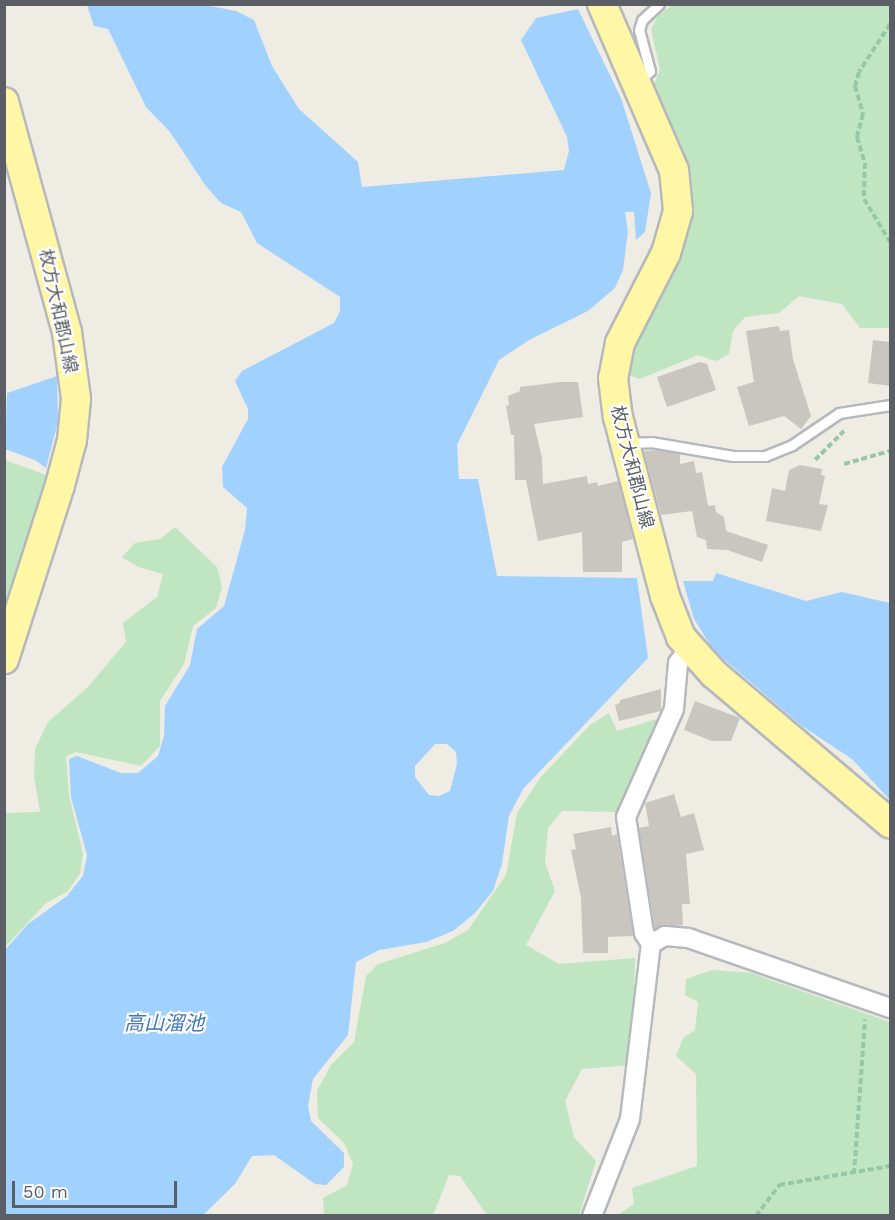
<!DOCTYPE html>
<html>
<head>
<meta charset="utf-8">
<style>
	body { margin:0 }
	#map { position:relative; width:895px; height:1220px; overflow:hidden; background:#eeece3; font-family:"Work Sans","Noto Sans JP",sans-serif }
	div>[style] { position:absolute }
	.green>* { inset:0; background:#bfe6c1 }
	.water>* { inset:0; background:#a1d1ff }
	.building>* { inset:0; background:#c9c6c0 }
	.path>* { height:4px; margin-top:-2px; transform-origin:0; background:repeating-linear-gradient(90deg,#98c7a8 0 6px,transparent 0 9px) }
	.roads { filter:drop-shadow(2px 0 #b5b8bd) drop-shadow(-2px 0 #b5b8bd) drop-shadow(0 2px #b5b8bd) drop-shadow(0 -2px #b5b8bd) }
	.service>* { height:9px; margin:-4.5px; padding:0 4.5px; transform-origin:4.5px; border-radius:4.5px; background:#fff }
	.minor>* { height:18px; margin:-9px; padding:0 9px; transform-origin:9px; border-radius:9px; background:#fff }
	.primary>* { height:28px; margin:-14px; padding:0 14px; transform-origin:14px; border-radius:14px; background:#fff6a6 }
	span { translate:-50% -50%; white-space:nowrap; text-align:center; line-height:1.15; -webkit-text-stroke:4.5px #fff; paint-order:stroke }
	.street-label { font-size:18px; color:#5b5e64 }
	.water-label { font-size:20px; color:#4075bb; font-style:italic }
	.frame { position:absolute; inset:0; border:6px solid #5b5e64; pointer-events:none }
	.scale { position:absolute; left:12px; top:1181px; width:165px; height:27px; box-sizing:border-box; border:3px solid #5b5e64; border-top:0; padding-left:8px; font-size:18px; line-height:21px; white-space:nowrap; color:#5b5e64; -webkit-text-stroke:4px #fff; paint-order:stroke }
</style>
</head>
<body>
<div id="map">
	<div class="green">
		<div style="clip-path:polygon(672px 5px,890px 5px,890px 328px,860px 328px,842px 304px,799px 296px,779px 313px,745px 317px,733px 331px,729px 354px,716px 361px,698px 355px,640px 379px,628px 375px,628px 356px,682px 247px,670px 126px,653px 87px,660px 69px,651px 30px,657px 17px)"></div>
		<div style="clip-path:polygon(5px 460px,46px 475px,5px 610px,4px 460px)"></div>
		<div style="clip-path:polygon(175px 527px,217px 567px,222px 587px,216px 608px,193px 626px,184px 664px,160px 701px,160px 746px,141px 766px,76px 752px,66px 756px,69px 795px,83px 854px,80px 874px,67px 892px,46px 903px,5px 947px,5px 813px,40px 812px,34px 776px,35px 749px,48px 722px,87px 688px,126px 642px,123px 623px,157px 597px,163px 574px,138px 567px,122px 557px,135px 543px,160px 539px)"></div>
		<div style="clip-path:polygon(609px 713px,617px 731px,664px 717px,619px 812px,562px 811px,548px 828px,545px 862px,555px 891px,526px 945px,559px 964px,635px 958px,632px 1065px,582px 1069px,565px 1101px,574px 1137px,596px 1161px,579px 1215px,487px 1215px,460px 1176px,449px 1175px,433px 1215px,324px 1215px,323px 1198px,347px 1185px,353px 1164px,344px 1143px,318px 1118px,317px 1091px,331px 1065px,354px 1042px,366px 976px,378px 964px,445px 943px,468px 930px,506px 875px,517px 813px,540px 778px,590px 725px)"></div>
		<div style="clip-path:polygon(712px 970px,751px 973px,890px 1022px,890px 1215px,618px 1215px,634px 1204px,632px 1188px,697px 1166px,696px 1074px,676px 1056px,683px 1038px,695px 1030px,698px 1002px,685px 995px,686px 979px)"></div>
	</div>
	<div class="water">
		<div style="clip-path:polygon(evenodd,87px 5px,205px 5px,236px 11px,254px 20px,272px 66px,299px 109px,358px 162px,362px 187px,564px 170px,569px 151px,567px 137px,521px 40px,536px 18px,578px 9px,621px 98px,651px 193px,645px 232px,636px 240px,634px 212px,625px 212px,628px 231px,623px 270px,615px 288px,588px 311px,529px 340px,499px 360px,457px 445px,459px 479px,478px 479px,497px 576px,637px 578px,648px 658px,523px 789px,509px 816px,502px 864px,493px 891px,475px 913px,453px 931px,426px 942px,379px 950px,356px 962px,348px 1035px,313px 1079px,308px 1106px,311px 1121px,344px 1153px,344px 1167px,326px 1185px,315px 1184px,274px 1155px,252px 1156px,235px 1184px,203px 1215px,5px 1215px,5px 950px,28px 924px,67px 896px,83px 876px,87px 855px,71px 797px,69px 759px,77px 756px,121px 773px,138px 773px,158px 756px,164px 736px,165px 706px,190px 665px,197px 629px,224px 606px,245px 530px,247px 508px,223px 487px,222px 467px,248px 419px,248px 409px,235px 381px,242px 371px,334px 323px,340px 311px,340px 297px,257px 243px,241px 212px,221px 203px,205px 185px,170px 132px,146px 107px,108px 29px,94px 26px,87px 5px,435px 744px,447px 744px,456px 752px,457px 764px,450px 791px,439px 796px,429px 795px,415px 777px,415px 766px,435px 744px)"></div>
		<div style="clip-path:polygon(57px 376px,58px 422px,46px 468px,35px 460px,5px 449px,7px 393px)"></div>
		<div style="clip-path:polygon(716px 573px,806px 601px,842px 592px,890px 603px,890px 800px,852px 759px,802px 726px,714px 651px,694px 619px,683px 581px,713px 581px)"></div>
	</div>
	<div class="building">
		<div style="clip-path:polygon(779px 326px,780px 331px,789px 330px,793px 359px,811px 416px,801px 429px,784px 416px,749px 426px,737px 387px,754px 382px,746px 331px)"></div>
		<div style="clip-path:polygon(873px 340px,891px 342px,891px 386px,868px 383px)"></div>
		<div style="clip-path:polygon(700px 362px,707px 364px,716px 390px,667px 407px,657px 377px)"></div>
		<div style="clip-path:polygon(560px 382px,578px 382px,583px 417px,534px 424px,542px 458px,543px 484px,587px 476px,588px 484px,597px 482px,598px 486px,618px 481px,633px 539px,622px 542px,622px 572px,583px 572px,582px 532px,538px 541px,526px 480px,515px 480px,514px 435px,511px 435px,506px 406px,509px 405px,508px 396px,520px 391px,520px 387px)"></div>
		<div style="clip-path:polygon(658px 450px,680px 454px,680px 464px,694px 461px,696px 473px,702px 472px,708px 506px,715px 505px,716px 512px,724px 517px,726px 531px,768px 545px,762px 562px,727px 550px,707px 549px,706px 540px,697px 537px,692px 511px,661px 515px,644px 451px)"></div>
		<div style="clip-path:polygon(800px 465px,822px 469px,821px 475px,825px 476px,819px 504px,828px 505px,821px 531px,766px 521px,772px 488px,785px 491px,789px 470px)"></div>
		<div style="clip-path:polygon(661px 689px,661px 711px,619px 721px,615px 705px,620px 703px,620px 700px)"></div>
		<div style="clip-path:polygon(695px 701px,740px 718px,731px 741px,712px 741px,684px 730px)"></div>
		<div style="clip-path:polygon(674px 794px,681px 817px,694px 813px,704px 850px,686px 854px,690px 904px,682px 904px,683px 925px,655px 929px,639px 828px,649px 826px,645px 803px)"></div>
		<div style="clip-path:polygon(611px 827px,612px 836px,617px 834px,633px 936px,608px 937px,608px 953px,583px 953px,581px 898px,571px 850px,576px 849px,573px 834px)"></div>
	</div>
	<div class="path">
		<div style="left:890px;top:24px;width:57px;rotate:122.9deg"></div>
		<div style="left:859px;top:72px;width:15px;rotate:106deg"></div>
		<div style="left:855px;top:86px;width:29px;rotate:74deg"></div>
		<div style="left:863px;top:114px;width:24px;rotate:105deg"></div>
		<div style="left:857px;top:137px;width:27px;rotate:73deg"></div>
		<div style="left:865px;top:163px;width:36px;rotate:92deg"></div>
		<div style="left:864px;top:199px;width:50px;rotate:58.8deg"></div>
		<div style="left:815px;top:460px;width:41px;rotate:-45deg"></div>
		<div style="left:844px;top:464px;width:48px;rotate:-15.8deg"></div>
		<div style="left:854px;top:1174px;width:155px;rotate:-85.9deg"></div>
		<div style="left:756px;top:1216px;width:39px;rotate:-53deg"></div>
		<div style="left:779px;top:1185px;width:113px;rotate:-9.7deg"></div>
	</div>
	<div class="roads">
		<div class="service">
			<div style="left:638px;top:82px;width:16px;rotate:-43deg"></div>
			<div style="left:650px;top:71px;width:42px;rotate:-105deg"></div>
			<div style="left:639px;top:30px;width:10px;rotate:-73deg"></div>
			<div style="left:642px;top:20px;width:23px;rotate:-43deg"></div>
			<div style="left:627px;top:443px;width:24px;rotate:-2deg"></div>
			<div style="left:651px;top:442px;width:83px;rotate:9.7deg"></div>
			<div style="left:733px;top:456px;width:32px"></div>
			<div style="left:765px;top:456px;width:29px;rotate:-22deg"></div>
			<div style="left:792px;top:445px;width:57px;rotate:-34.2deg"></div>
			<div style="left:839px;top:413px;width:52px;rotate:-8.9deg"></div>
		</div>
		<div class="minor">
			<div style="left:651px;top:944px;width:13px;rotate:-122deg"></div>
			<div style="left:644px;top:933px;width:117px;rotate:-98.8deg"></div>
			<div style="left:626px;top:817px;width:118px;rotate:-66deg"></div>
			<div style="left:674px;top:709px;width:46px;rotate:-85deg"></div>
			<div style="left:678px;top:663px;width:20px;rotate:-53deg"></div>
			<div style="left:592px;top:1216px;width:104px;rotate:-68.6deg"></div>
			<div style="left:630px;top:1119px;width:176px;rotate:-83.2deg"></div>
			<div style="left:651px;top:944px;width:16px;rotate:-30deg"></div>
			<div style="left:665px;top:936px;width:23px;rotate:5deg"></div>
			<div style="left:688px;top:938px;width:214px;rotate:19.1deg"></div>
		</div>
		<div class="primary">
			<div style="left:602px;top:4px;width:181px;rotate:66.6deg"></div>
			<div style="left:674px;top:170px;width:41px;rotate:84.4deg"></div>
			<div style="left:678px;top:211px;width:44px;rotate:105.9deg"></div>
			<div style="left:666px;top:253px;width:101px;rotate:117.1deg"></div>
			<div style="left:620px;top:343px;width:36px;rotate:101deg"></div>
			<div style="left:613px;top:378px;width:39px;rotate:83deg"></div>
			<div style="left:618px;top:417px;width:185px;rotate:75.3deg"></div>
			<div style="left:665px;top:596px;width:44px;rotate:68.7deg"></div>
			<div style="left:681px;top:637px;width:50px;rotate:48.3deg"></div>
			<div style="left:714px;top:674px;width:231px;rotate:40.3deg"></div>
			<div style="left:4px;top:102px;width:238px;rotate:74.7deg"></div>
			<div style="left:67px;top:332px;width:68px;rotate:82.3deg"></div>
			<div style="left:76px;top:399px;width:41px;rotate:95.6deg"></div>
			<div style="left:72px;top:440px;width:47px;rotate:104.9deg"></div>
			<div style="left:60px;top:485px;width:183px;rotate:107.8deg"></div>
		</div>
	</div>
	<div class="street-label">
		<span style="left:58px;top:311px;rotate:78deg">枚方大和郡山線</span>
		<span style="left:632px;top:467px;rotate:76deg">枚方大和郡山線</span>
	</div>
	<div class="water-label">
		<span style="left:164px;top:1023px">高山溜池</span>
	</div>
	<div class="frame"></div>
	<div class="scale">50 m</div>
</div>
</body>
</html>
